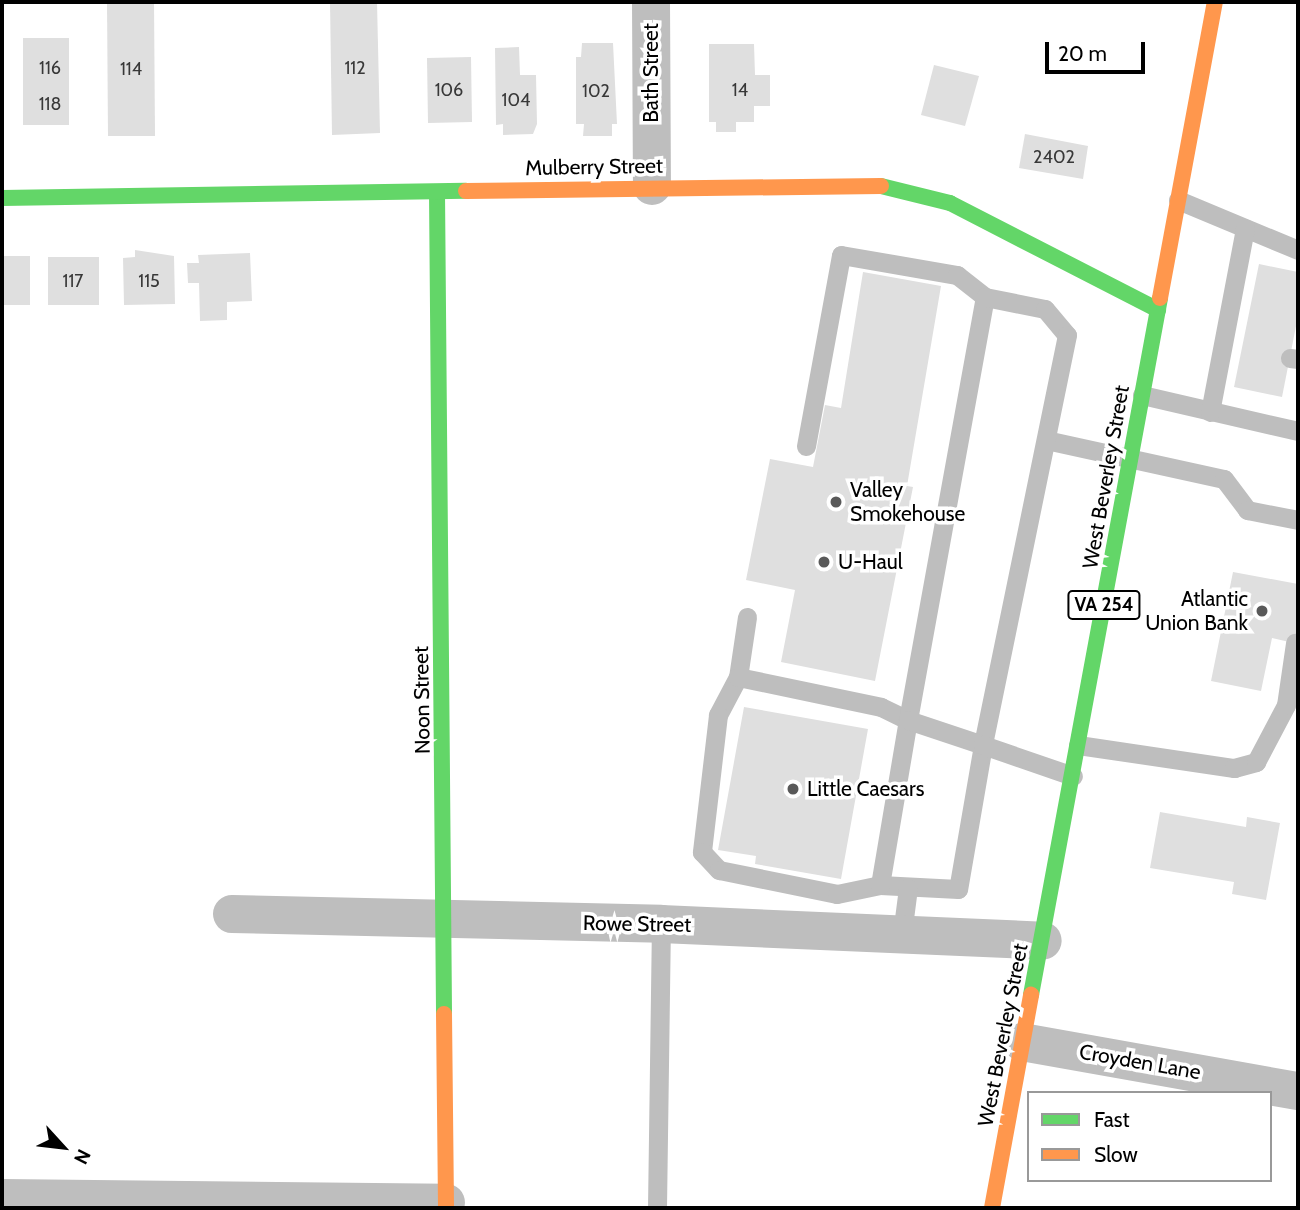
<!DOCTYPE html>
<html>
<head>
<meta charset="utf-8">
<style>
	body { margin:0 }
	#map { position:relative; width:1300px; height:1210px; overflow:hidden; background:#fff; font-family:Cabin,sans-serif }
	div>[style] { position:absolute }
	.building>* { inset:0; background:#dfdfdf }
	.lane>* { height:19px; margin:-9.5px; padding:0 9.5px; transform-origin:9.5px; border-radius:9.5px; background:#bebebe }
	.street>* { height:38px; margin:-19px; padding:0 19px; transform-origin:19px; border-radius:19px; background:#bebebe }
	.fast>* { height:16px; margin:-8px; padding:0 8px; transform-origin:8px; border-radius:8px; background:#63d668 }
	.slow>* { height:16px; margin:-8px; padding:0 8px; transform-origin:8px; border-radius:8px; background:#ff974d }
	.dots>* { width:19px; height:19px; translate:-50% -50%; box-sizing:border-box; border:4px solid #fff; border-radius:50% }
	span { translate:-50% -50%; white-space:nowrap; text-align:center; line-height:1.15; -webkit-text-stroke:7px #fff; paint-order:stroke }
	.number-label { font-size:18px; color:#383838 }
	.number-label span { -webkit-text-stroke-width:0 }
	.shield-label span { padding:2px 5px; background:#fff; border:2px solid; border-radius:5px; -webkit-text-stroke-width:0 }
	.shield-label { font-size:19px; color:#000; font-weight:700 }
	.street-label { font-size:21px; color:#000 }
	.poi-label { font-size:21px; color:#000 }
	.left { translate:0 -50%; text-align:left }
	.right { translate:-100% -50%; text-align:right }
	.frame { position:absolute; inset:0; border:4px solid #000; pointer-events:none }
	.legend { position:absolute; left:1027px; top:1091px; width:245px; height:91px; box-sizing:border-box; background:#fff; border:2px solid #999; margin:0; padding:9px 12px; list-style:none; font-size:21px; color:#000 }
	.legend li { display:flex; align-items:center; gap:14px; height:35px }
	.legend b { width:35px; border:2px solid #999 }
	.north { position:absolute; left:28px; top:1112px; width:70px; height:70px; -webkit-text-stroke:5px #fff; paint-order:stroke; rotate:117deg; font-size:19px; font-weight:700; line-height:28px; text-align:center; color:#000 }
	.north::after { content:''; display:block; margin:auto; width:24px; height:32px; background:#000; clip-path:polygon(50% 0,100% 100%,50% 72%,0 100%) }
	.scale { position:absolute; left:1045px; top:42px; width:100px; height:32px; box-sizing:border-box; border:4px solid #000; border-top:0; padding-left:9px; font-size:21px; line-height:24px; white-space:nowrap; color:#000; -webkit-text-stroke:5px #fff; paint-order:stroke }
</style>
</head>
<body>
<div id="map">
	<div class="building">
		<div style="clip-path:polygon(107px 2px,154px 2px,155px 136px,108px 136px)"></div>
		<div style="clip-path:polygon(330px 2px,377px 2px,380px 133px,332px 135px)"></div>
		<div style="clip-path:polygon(23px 38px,69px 38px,69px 125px,23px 125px)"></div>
		<div style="clip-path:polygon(582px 43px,613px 43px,617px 124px,612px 124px,612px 136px,583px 136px,584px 124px,576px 124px,576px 57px,581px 57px)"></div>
		<div style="clip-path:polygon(709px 44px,754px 44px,755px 75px,770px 75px,770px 106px,754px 106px,754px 122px,736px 122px,736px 132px,716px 132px,716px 122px,709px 122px)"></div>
		<div style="clip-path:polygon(519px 47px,520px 75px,536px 75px,537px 124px,533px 134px,503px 135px,503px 124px,496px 125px,495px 48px)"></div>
		<div style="clip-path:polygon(471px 57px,472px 122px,428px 123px,427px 58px)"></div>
		<div style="clip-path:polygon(934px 65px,979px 76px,965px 126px,921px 115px)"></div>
		<div style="clip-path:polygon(1025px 134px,1088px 146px,1083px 179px,1019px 168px)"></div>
		<div style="clip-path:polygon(135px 250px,174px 256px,175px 304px,124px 305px,123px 258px,135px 257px)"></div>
		<div style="clip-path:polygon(250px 253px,252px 301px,227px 302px,227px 320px,200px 321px,199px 283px,188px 283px,187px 263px,199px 263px,198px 255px)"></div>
		<div style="clip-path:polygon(2px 256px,30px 256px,30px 305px,2px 305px)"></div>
		<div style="clip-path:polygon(48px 257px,99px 257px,99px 305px,48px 305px)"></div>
		<div style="clip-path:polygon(1259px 264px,1298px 272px,1298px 316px,1282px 397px,1234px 387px)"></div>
		<div style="clip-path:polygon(863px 272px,941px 286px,907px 486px,913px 487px,875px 681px,781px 662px,795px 590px,746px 580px,770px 459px,813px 467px,825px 405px,841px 408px)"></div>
		<div style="clip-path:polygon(1233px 572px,1298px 584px,1298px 644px,1272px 638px,1261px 691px,1211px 681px)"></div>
		<div style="clip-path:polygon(744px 707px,868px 729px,841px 879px,755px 864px,756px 856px,718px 850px)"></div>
		<div style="clip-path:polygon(1160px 812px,1246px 827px,1247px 817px,1280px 823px,1266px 900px,1232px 894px,1234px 882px,1150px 868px)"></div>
	</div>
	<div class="lane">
		<div style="left:1178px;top:200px;width:130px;rotate:22.6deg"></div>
		<div style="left:1290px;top:358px;width:8px;rotate:7deg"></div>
		<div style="left:1142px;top:395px;width:160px;rotate:13deg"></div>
		<div style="left:1210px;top:412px;width:187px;rotate:-79.2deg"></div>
		<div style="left:1046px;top:440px;width:182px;rotate:12.4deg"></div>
		<div style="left:1224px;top:479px;width:39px;rotate:53deg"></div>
		<div style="left:1247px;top:510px;width:52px;rotate:11.1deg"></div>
		<div style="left:806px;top:446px;width:194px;rotate:-79.6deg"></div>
		<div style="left:841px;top:255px;width:118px;rotate:9.8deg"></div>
		<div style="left:957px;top:275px;width:36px;rotate:38deg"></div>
		<div style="left:747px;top:617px;width:61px;rotate:98.5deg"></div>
		<div style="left:738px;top:677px;width:43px;rotate:117.8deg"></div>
		<div style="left:718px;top:715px;width:138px;rotate:96.7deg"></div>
		<div style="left:702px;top:852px;width:25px;rotate:47deg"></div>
		<div style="left:719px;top:870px;width:120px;rotate:11.5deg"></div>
		<div style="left:837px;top:894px;width:44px;rotate:-11.8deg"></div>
		<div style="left:738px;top:677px;width:146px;rotate:11.8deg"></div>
		<div style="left:881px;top:707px;width:30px;rotate:26deg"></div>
		<div style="left:908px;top:720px;width:430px;rotate:-79.7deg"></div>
		<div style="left:985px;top:297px;width:61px;rotate:11.3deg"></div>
		<div style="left:1045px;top:309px;width:34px;rotate:50deg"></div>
		<div style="left:1067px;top:335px;width:419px;rotate:101.6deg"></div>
		<div style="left:983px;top:745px;width:146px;rotate:99.8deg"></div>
		<div style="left:958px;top:889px;width:78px;rotate:-177.1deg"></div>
		<div style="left:880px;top:885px;width:167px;rotate:-80.4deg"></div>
		<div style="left:908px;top:720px;width:79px;rotate:18.4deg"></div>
		<div style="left:983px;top:745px;width:95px;rotate:19deg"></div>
		<div style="left:1078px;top:745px;width:158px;rotate:8.4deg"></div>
		<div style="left:1234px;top:768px;width:23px;rotate:-15deg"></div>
		<div style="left:1256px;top:762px;width:64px;rotate:-62.2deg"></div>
		<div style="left:1286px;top:705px;width:63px;rotate:-81.7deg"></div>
		<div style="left:902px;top:934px;width:46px;rotate:-82.6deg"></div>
		<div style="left:657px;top:1208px;width:284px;rotate:-89.2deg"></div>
	</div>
	<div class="street">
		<div style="left:651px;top:2px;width:184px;rotate:89.7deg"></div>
		<div style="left:232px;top:914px;width:429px;rotate:1.3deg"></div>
		<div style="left:661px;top:924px;width:382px;rotate:2.5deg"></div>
		<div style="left:1022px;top:1042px;width:280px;rotate:10.1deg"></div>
		<div style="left:2px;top:1198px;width:444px;rotate:0.6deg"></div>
	</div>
	<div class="fast">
		<div style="left:881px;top:186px;width:71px;rotate:13.8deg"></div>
		<div style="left:950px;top:203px;width:234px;rotate:27.2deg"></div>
		<div style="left:437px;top:192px;width:822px;rotate:89.51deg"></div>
		<div style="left:2px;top:198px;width:464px;rotate:-0.9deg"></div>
		<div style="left:1031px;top:995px;width:709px;rotate:-79.51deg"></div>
	</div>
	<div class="slow">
		<div style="left:466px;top:191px;width:415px;rotate:-0.7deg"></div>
		<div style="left:1160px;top:298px;width:301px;rotate:-79.5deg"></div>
		<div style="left:444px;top:1014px;width:194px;rotate:89.4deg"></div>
		<div style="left:992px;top:1208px;width:217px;rotate:-79.6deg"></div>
	</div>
	<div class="dots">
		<div style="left:836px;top:502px;background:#595959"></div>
		<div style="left:824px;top:562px;background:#595959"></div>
		<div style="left:1262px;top:611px;background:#595959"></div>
		<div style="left:793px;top:789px;background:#595959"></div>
	</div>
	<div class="number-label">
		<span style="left:50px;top:68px">116</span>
		<span style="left:355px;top:68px">112</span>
		<span style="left:131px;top:69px">114</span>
		<span style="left:449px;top:90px">106</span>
		<span style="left:740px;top:90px">14</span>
		<span style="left:596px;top:91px">102</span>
		<span style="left:516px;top:100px">104</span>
		<span style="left:50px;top:104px">118</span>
		<span style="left:1054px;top:157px">2402</span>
		<span style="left:73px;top:281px">117</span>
		<span style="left:149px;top:281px">115</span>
	</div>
	<div class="shield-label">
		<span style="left:1104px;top:605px">VA 254</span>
	</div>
	<div class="street-label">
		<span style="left:651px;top:73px;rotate:-90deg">Bath Street</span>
		<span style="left:594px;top:167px;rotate:-1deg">Mulberry Street</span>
		<span style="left:1106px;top:477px;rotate:-80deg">West Beverley Street</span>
		<span style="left:422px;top:700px;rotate:-91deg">Noon Street</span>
		<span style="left:637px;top:924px;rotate:1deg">Rowe Street</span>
		<span style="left:1003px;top:1035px;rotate:-79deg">West Beverley Street</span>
		<span style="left:1140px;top:1062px;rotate:10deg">Croyden Lane</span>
	</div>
	<div class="poi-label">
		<span class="left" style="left:850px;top:502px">Valley<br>Smokehouse</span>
		<span class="left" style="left:838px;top:562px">U-Haul</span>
		<span class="right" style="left:1248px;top:611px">Atlantic<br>Union Bank</span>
		<span class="left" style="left:807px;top:789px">Little Caesars</span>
	</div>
	<div class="frame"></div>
	<ul class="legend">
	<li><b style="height:9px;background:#63d668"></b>Fast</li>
	<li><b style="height:9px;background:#ff974d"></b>Slow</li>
	</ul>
	<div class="north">N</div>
	<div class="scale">20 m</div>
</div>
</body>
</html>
